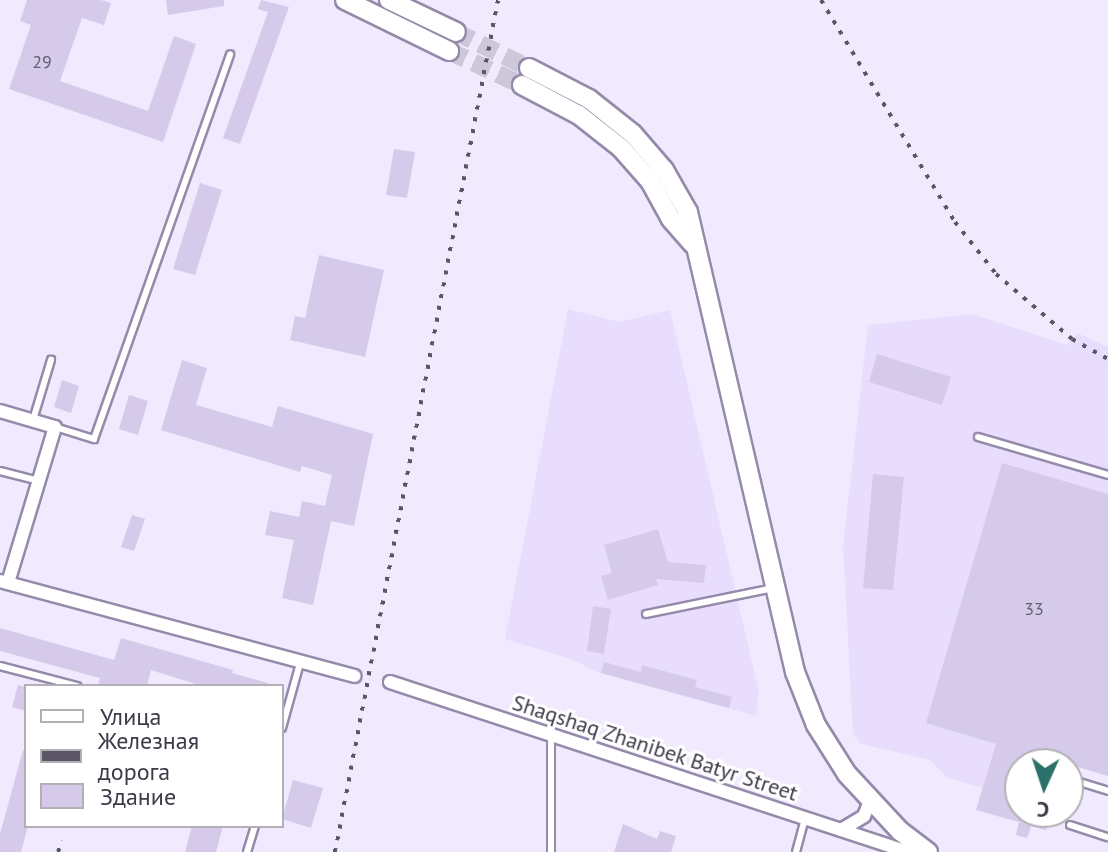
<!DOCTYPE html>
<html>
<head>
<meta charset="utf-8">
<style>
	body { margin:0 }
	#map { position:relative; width:1108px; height:852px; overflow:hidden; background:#f1eafe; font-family:"PT Sans",sans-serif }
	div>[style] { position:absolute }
	.built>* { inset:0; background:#e9ddfe }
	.building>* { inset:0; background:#d5cae9 }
	.secondary-tunnel>* { height:18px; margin-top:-9px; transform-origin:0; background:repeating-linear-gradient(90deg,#cdc7da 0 18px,transparent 0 27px) }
	.roads { filter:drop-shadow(2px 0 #958aa9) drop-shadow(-2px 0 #958aa9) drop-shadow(0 2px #958aa9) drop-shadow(0 -2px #958aa9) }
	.lane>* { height:6px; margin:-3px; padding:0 3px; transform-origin:3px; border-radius:3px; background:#fff }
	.street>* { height:12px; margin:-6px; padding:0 6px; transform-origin:6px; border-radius:6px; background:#fff }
	.secondary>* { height:18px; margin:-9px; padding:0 9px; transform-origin:9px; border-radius:9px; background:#fff }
	.rail>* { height:4px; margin-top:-2px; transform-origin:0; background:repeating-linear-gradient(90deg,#5b5665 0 4px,transparent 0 12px) }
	span { translate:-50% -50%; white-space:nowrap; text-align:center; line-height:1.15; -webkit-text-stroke:6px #fff; paint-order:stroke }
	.number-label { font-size:18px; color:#645e70 }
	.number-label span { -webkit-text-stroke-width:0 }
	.street-label { font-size:22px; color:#3f3a48 }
	.legend { position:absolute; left:24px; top:684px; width:260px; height:144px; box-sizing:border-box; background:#fff; border:2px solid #b2b0b6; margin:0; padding:10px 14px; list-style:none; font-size:24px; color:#3f3a48 }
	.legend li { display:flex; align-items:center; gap:16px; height:40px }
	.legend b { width:40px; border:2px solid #b2b0b6 }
	.north { position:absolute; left:1004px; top:748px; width:80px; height:80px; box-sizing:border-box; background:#fff; border:2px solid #b2b0b6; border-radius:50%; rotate:183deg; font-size:22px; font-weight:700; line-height:32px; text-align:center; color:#3f3a48 }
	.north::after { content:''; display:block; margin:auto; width:28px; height:36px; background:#2a7269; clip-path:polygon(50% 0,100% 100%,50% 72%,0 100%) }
</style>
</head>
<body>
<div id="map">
	<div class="built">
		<div style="clip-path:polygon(568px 309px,619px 322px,670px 310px,759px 692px,756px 716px,597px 672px,574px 660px,505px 639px)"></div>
		<div style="clip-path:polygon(972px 314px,1067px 345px,1077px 333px,1108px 347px,1108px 776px,1068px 764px,1020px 764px,1020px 812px,1051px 812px,1046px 830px,1031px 826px,1027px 838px,1016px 835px,1019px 822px,976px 810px,982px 788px,948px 778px,930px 760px,861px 744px,853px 735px,843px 546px,868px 325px)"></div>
	</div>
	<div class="building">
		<div style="clip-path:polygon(27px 0,101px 0,111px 3px,104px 25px,82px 18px,60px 81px,148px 111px,174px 36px,196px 44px,163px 142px,9px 89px,31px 25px,20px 21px)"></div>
		<div style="clip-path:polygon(166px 0,224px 0,224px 6px,168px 15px)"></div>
		<div style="clip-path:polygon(261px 0,289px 7px,240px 144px,223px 138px,268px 12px,258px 9px)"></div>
		<div style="clip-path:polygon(394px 149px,415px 152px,407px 198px,386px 195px)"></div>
		<div style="clip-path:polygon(200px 183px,222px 190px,195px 275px,173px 269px)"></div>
		<div style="clip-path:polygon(319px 255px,384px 270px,365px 357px,290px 340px,295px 316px,305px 318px)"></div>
		<div style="clip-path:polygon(877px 354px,951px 377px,942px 405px,869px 382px)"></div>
		<div style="clip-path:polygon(182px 360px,207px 368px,196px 405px,272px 427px,278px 406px,373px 434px,354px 526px,331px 521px,313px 605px,282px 598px,294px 540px,265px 535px,270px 511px,299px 517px,302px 501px,325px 506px,332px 475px,302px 466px,300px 472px,161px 430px)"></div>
		<div style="clip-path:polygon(62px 380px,79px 386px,71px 413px,54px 407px)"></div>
		<div style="clip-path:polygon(129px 395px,148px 401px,138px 435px,119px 429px)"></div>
		<div style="clip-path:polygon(1002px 463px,1108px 494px,1108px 776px,1068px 764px,1020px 764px,1020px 812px,1051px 812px,1046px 830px,1031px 826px,1027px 838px,1016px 835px,1019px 822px,976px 810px,996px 744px,926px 723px)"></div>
		<div style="clip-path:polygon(873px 474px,904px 477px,893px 590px,863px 588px)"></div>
		<div style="clip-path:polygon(132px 515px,145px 519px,134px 551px,121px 547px)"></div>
		<div style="clip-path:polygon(658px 529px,668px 562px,706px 565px,704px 583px,656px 579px,658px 585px,608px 600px,601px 576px,612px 573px,604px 545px)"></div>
		<div style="clip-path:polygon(593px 606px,611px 609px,604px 654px,587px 651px)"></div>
		<div style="clip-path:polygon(0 628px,114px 660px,121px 638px,233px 670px,232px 673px,268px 683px,268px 686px,202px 686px,151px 670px,147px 686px,98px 686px,100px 678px,0 651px)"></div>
		<div style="clip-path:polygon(604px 662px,641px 672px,642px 665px,697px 680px,695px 687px,732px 697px,729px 708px,601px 673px)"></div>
		<div style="clip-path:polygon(18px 685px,26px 687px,26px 711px,12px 707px)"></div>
		<div style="clip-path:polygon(23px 750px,26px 751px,28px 826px,21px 852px,0 852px,0 834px)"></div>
		<div style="clip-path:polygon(293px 780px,323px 788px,311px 828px,282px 819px)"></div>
		<div style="clip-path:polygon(623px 824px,657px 839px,660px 831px,676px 836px,671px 852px,614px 852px)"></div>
		<div style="clip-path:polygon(192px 826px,223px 826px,216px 852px,185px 852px)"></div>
	</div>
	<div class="secondary-tunnel">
		<div style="left:456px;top:32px;width:81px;rotate:26.3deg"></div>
		<div style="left:449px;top:51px;width:81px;rotate:25deg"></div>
	</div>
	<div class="roads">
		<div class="lane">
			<div style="left:33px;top:420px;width:63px;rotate:-73.3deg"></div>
			<div style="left:55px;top:427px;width:41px;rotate:17.1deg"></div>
			<div style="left:94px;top:439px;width:408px;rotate:-70.5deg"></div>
			<div style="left:978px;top:437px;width:135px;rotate:16.3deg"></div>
			<div style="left:0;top:471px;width:40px;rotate:14.4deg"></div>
			<div style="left:646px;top:614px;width:131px;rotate:-11.5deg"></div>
			<div style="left:0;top:666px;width:80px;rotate:14.6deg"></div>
			<div style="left:282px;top:728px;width:67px;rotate:-74.5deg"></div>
			<div style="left:551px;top:735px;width:117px;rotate:90deg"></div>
			<div style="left:1073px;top:780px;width:37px;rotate:17deg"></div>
			<div style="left:1070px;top:825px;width:40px;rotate:18deg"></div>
			<div style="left:247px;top:852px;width:27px;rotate:-73deg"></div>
			<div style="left:796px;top:852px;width:35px;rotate:-75deg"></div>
		</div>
		<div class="street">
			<div style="left:0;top:411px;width:57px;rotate:16.2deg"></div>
			<div style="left:55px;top:427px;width:163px;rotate:106.8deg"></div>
			<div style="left:0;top:581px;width:367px;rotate:15deg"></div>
			<div style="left:390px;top:682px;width:545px;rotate:18.17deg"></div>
			<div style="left:841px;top:830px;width:27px;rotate:-31deg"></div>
			<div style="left:864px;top:816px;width:16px;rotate:-68deg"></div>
		</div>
		<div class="secondary">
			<div style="left:345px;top:0;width:116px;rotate:26.1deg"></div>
			<div style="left:389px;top:0;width:74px;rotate:25.5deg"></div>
			<div style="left:529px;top:68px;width:68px;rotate:27.3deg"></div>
			<div style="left:589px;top:99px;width:56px;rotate:38.5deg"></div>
			<div style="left:633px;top:134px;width:48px;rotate:49.3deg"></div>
			<div style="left:664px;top:170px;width:48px;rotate:60.3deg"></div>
			<div style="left:688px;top:212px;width:472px;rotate:76.9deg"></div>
			<div style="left:795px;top:672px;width:57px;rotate:68.4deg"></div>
			<div style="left:816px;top:725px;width:58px;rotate:57.7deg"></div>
			<div style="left:847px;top:774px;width:78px;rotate:47.1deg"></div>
			<div style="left:900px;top:831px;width:35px;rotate:37deg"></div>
			<div style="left:522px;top:85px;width:64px;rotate:27.8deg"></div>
			<div style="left:579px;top:115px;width:53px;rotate:38.2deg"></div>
			<div style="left:621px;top:148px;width:44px;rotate:48.7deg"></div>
			<div style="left:650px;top:181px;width:43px;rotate:61.1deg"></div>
			<div style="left:671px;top:219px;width:33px;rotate:49deg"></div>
		</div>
	</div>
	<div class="rail">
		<div style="left:821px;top:0;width:259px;rotate:58.9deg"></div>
		<div style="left:955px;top:222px;width:66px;rotate:51.7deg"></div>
		<div style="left:996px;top:274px;width:100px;rotate:40.5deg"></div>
		<div style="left:1072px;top:339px;width:41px;rotate:29.1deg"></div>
		<div style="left:58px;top:852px;width:12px;rotate:-70deg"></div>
		<div style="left:335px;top:852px;width:867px;rotate:-79.17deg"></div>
	</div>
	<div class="number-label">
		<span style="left:42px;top:62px">29</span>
		<span style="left:1034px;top:609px">33</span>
	</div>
	<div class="street-label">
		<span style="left:655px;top:748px;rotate:18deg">Shaqshaq Zhanibek Batyr Street</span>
	</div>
	<ul class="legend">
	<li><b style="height:10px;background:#fff"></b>Улица</li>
	<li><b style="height:10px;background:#5b5665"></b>Железная дорога</li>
	<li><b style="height:22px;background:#d5cae9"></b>Здание</li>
	</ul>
	<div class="north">С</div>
</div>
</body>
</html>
